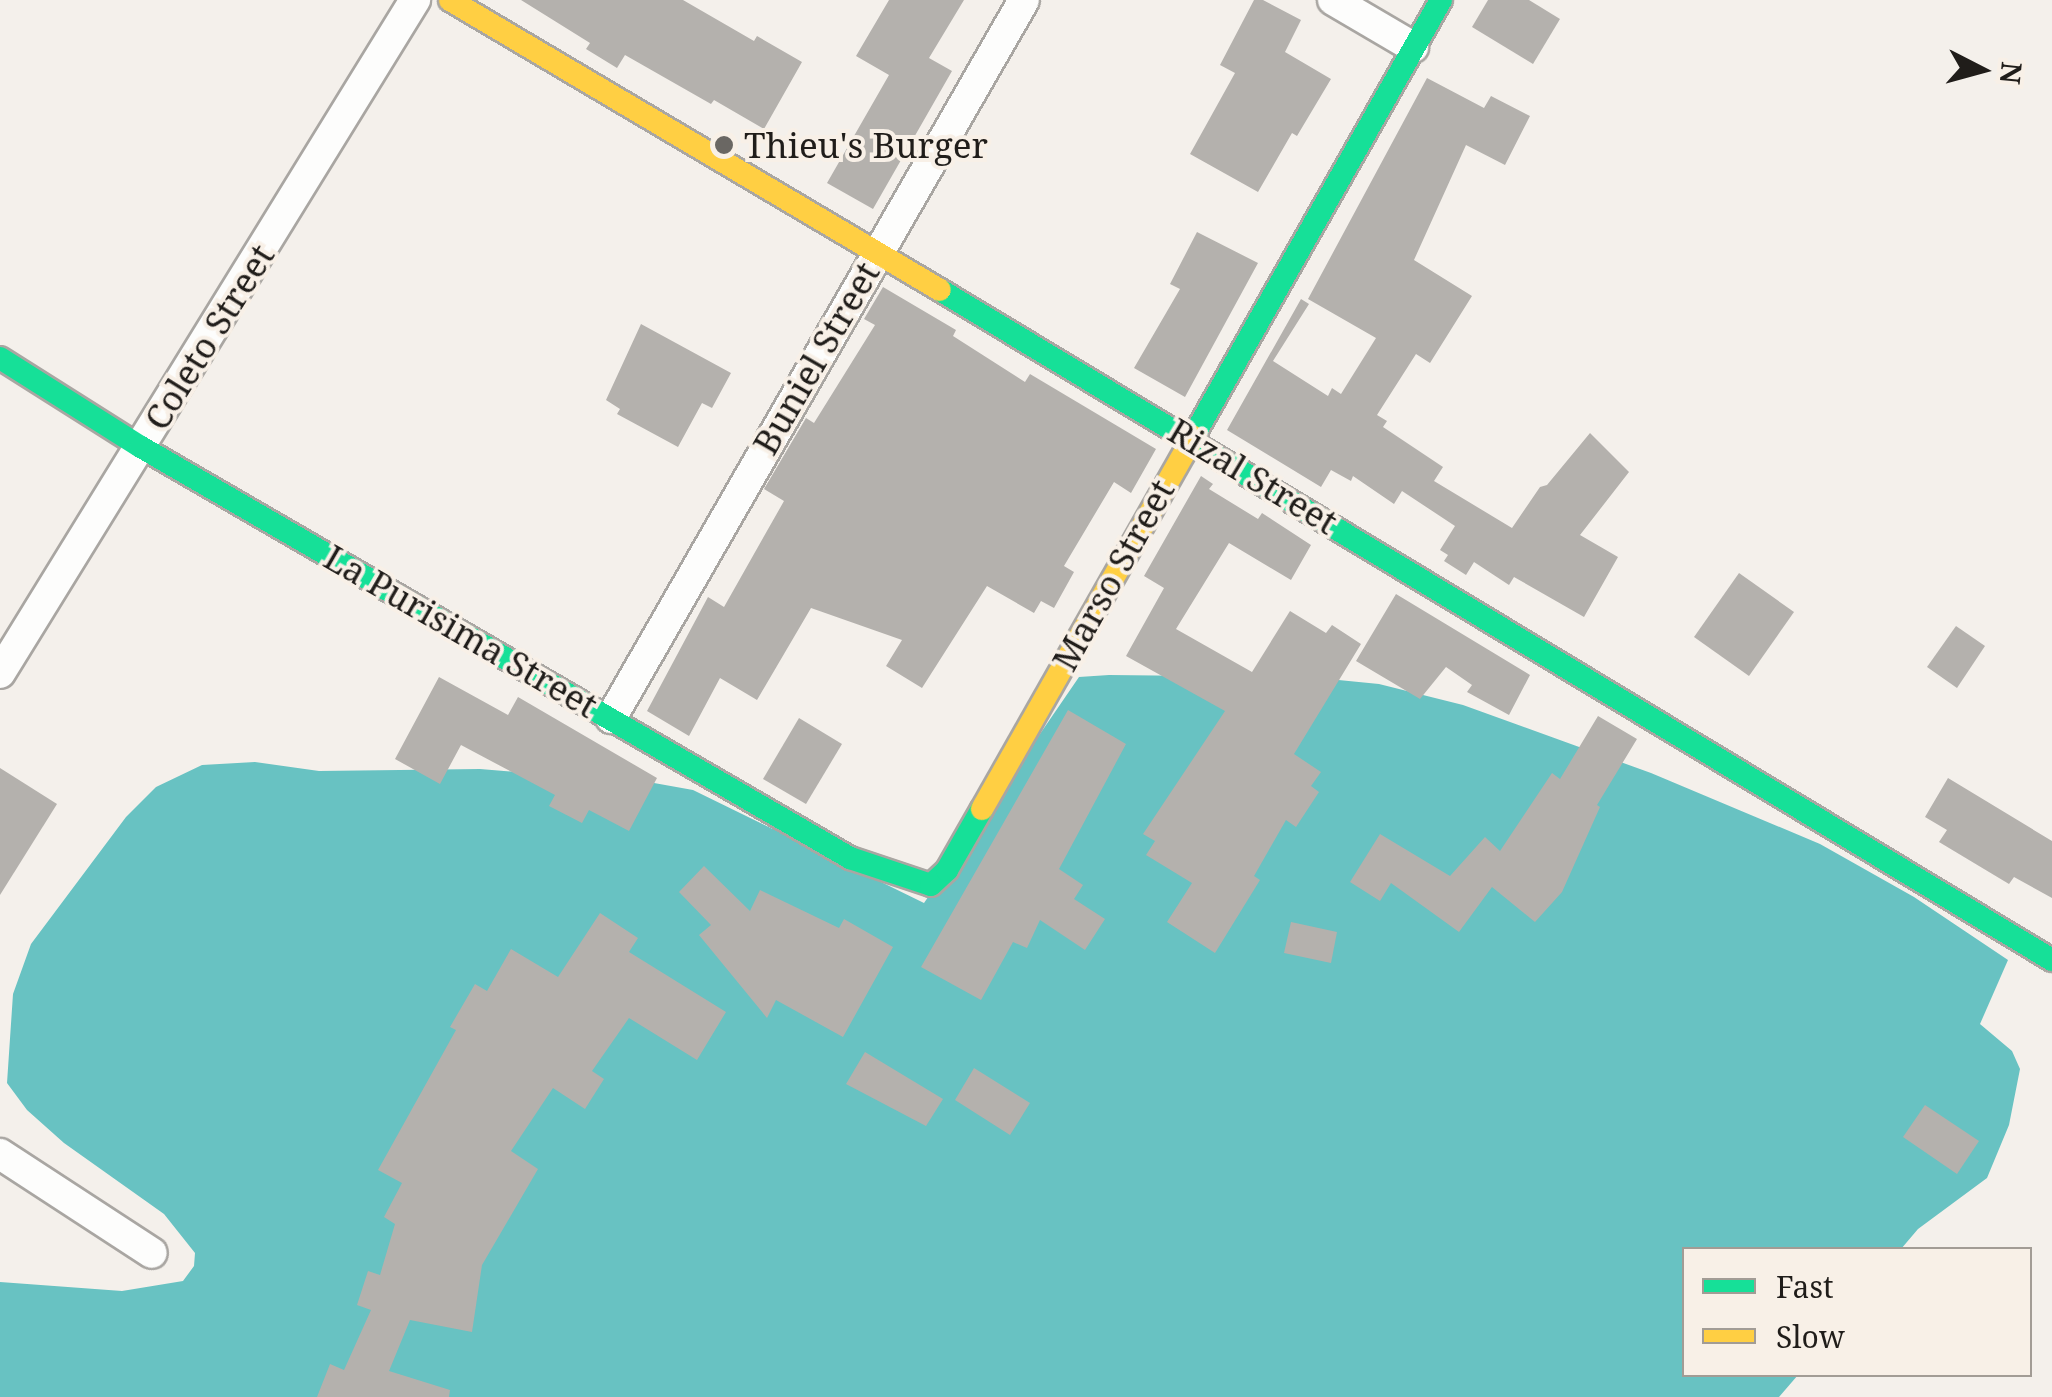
<!DOCTYPE html>
<html>
<head>
<meta charset="utf-8">
<style>
	body { margin:0 }
	#map { position:relative; width:2052px; height:1397px; overflow:hidden; background:#f4f0eb; font-family:"Noto Serif",serif }
	div>[style] { position:absolute }
	.water>* { inset:0; background:#68c2c2 }
	.building>* { inset:0; background:#b4b1ad }
	.roads { filter:drop-shadow(2px 0 #a9a6a2) drop-shadow(-2px 0 #a9a6a2) drop-shadow(0 2px #a9a6a2) drop-shadow(0 -2px #a9a6a2) }
	.street>* { height:30px; margin:-15px; padding:0 15px; transform-origin:15px; border-radius:15px; background:#fdfdfc }
	.fast>* { height:22px; margin:-11px; padding:0 11px; transform-origin:11px; border-radius:11px; background:#16e098 }
	.slow>* { height:22px; margin:-11px; padding:0 11px; transform-origin:11px; border-radius:11px; background:#ffcf43 }
	.dots>* { width:28px; height:28px; translate:-50% -50%; box-sizing:border-box; border:5px solid #f8f0e7; border-radius:50% }
	span { translate:-50% -50%; white-space:nowrap; text-align:center; line-height:1.15; -webkit-text-stroke:8px #f8f0e7; paint-order:stroke }
	.poi-label { font-size:35px; color:#201d1a }
	.left { translate:0 -50%; text-align:left }
	.street-label { font-size:35px; color:#201d1a }
	.legend { position:absolute; left:1682px; top:1247px; width:350px; height:130px; box-sizing:border-box; background:#f8f0e7; border:2px solid #a29c95; margin:0; padding:12px 18px; list-style:none; font-size:30px; color:#201d1a }
	.legend li { display:flex; align-items:center; gap:20px; height:50px }
	.legend b { width:50px; border:2px solid #a29c95 }
	.north { position:absolute; left:1932px; top:20px; width:100px; height:100px; -webkit-text-stroke:8px #f8f0e7; paint-order:stroke; rotate:96deg; font-size:28px; font-weight:700; line-height:40px; text-align:center; color:#201d1a }
	.north::after { content:''; display:block; margin:auto; width:35px; height:45px; background:#201d1a; clip-path:polygon(50% 0,100% 100%,50% 72%,0 100%) }
</style>
</head>
<body>
<div id="map">
	<div class="water">
		<div style="clip-path:polygon(1109px 675px,1308px 677px,1379px 684px,1463px 705px,1651px 773px,1820px 844px,1914px 897px,2008px 960px,1980px 1024px,2012px 1051px,2020px 1069px,2009px 1125px,1987px 1178px,1918px 1229px,1901px 1249px,1684px 1250px,1684px 1374px,1798px 1375px,1779px 1397px,0 1397px,0 1282px,122px 1291px,183px 1281px,194px 1266px,195px 1253px,164px 1214px,64px 1143px,27px 1110px,7px 1083px,13px 994px,31px 944px,126px 817px,156px 787px,202px 765px,255px 762px,319px 771px,480px 769px,654px 783px,693px 790px,924px 903px,1079px 677px)"></div>
	</div>
	<div class="building">
		<div style="clip-path:polygon(521px 0,683px 0,754px 41px,757px 36px,802px 62px,764px 129px,714px 100px,711px 104px,625px 55px,617px 68px,586px 49px,590px 43px)"></div>
		<div style="clip-path:polygon(889px 0,964px 0,929px 58px,952px 71px,873px 209px,827px 183px,889px 75px,856px 56px)"></div>
		<div style="clip-path:polygon(1254px 0,1263px 0,1301px 20px,1285px 52px,1331px 79px,1297px 136px,1292px 133px,1258px 192px,1190px 154px,1235px 73px,1220px 65px)"></div>
		<div style="clip-path:polygon(1488px 0,1529px 0,1560px 19px,1533px 64px,1472px 27px)"></div>
		<div style="clip-path:polygon(1427px 78px,1484px 108px,1491px 96px,1530px 116px,1505px 165px,1466px 145px,1414px 260px,1472px 296px,1430px 363px,1416px 354px,1377px 415px,1387px 421px,1383px 427px,1443px 467px,1434px 481px,1512px 528px,1540px 487px,1547px 485px,1590px 433px,1629px 472px,1580px 535px,1618px 557px,1584px 617px,1514px 577px,1509px 585px,1474px 562px,1466px 575px,1444px 561px,1448px 555px,1440px 550px,1455px 526px,1402px 491px,1394px 504px,1353px 476px,1351px 481px,1331px 470px,1321px 487px,1227px 430px,1301px 299px,1309px 304px,1273px 361px,1328px 396px,1332px 388px,1341px 394px,1376px 338px,1308px 299px)"></div>
		<div style="clip-path:polygon(1197px 232px,1258px 263px,1185px 397px,1134px 368px,1180px 289px,1170px 284px)"></div>
		<div style="clip-path:polygon(883px 287px,956px 330px,953px 336px,1025px 382px,1030px 374px,1156px 449px,1131px 493px,1114px 482px,1064px 566px,1074px 572px,1054px 608px,1041px 601px,1034px 613px,987px 586px,922px 688px,886px 666px,902px 640px,811px 608px,757px 700px,720px 678px,689px 736px,647px 711px,708px 597px,724px 607px,784px 501px,764px 489px,806px 418px,814px 423px,875px 325px,864px 319px)"></div>
		<div style="clip-path:polygon(641px 324px,731px 373px,712px 408px,702px 403px,678px 447px,617px 414px,620px 409px,606px 400px)"></div>
		<div style="clip-path:polygon(1201px 476px,1213px 484px,1209px 489px,1258px 519px,1262px 513px,1311px 545px,1291px 580px,1229px 543px,1176px 629px,1252px 672px,1290px 611px,1326px 633px,1332px 625px,1361px 644px,1294px 754px,1321px 772px,1311px 786px,1319px 792px,1296px 827px,1286px 820px,1254px 876px,1260px 880px,1215px 953px,1167px 922px,1192px 883px,1146px 855px,1155px 841px,1143px 834px,1225px 711px,1126px 656px,1164px 588px,1144px 576px)"></div>
		<div style="clip-path:polygon(1739px 573px,1794px 612px,1749px 676px,1694px 637px)"></div>
		<div style="clip-path:polygon(1396px 594px,1530px 675px,1509px 715px,1467px 692px,1472px 685px,1446px 667px,1420px 699px,1356px 661px)"></div>
		<div style="clip-path:polygon(1956px 626px,1985px 646px,1957px 688px,1927px 667px)"></div>
		<div style="clip-path:polygon(439px 677px,508px 715px,518px 697px,657px 778px,629px 831px,589px 810px,582px 823px,549px 806px,555px 795px,461px 745px,440px 784px,395px 759px)"></div>
		<div style="clip-path:polygon(1068px 710px,1126px 744px,1059px 869px,1083px 885px,1074px 899px,1105px 919px,1085px 950px,1040px 920px,1027px 948px,1013px 942px,981px 1000px,921px 967px)"></div>
		<div style="clip-path:polygon(1598px 716px,1637px 739px,1597px 805px,1600px 807px,1562px 892px,1535px 922px,1492px 887px,1459px 932px,1391px 883px,1380px 901px,1350px 882px,1380px 834px,1450px 876px,1485px 837px,1500px 851px,1552px 773px,1560px 779px)"></div>
		<div style="clip-path:polygon(799px 718px,842px 744px,806px 804px,763px 779px)"></div>
		<div style="clip-path:polygon(0 768px,57px 804px,0 895px)"></div>
		<div style="clip-path:polygon(1948px 778px,2052px 841px,2052px 898px,2014px 877px,2009px 884px,1939px 842px,1947px 830px,1925px 817px)"></div>
		<div style="clip-path:polygon(704px 866px,750px 911px,760px 890px,839px 928px,844px 919px,893px 947px,843px 1037px,776px 1000px,767px 1018px,699px 935px,711px 925px,679px 892px)"></div>
		<div style="clip-path:polygon(600px 913px,638px 938px,629px 952px,726px 1012px,697px 1060px,629px 1018px,592px 1071px,604px 1079px,585px 1109px,553px 1088px,511px 1151px,538px 1169px,482px 1265px,472px 1332px,410px 1320px,389px 1371px,450px 1390px,449px 1397px,317px 1397px,330px 1364px,344px 1370px,371px 1310px,357px 1305px,368px 1271px,380px 1275px,395px 1224px,384px 1217px,402px 1183px,378px 1170px,456px 1030px,450px 1027px,475px 984px,487px 991px,511px 949px,558px 977px)"></div>
		<div style="clip-path:polygon(1291px 922px,1337px 932px,1331px 963px,1284px 953px)"></div>
		<div style="clip-path:polygon(865px 1052px,943px 1099px,926px 1126px,846px 1084px)"></div>
		<div style="clip-path:polygon(974px 1068px,1030px 1103px,1010px 1135px,955px 1100px)"></div>
		<div style="clip-path:polygon(1925px 1105px,1979px 1141px,1957px 1174px,1903px 1137px)"></div>
	</div>
	<div class="roads">
		<div class="street">
			<div style="left:1333px;top:0;width:93px;rotate:30.4deg"></div>
			<div style="left:0;top:673px;width:791px;rotate:-58.34deg"></div>
			<div style="left:611px;top:718px;width:828px;rotate:-60.09deg"></div>
			<div style="left:0;top:1154px;width:181px;rotate:33.1deg"></div>
		</div>
		<div class="fast">
			<div style="left:940px;top:290px;width:1298px;rotate:31.07deg"></div>
			<div style="left:0;top:358px;width:167px;rotate:32.3deg"></div>
			<div style="left:141px;top:447px;width:820px;rotate:30.1deg"></div>
			<div style="left:850px;top:858px;width:85px;rotate:18.4deg"></div>
			<div style="left:931px;top:885px;width:22px;rotate:-43deg"></div>
			<div style="left:947px;top:870px;width:70px;rotate:-60.2deg"></div>
			<div style="left:1193px;top:437px;width:502px;rotate:-60.42deg"></div>
		</div>
		<div class="slow">
			<div style="left:450px;top:0;width:569px;rotate:30.62deg"></div>
			<div style="left:982px;top:809px;width:428px;rotate:-60.4deg"></div>
		</div>
	</div>
	<div class="dots">
		<div style="left:724px;top:145px;background:#6a6763"></div>
	</div>
	<div class="poi-label">
		<span class="left" style="left:744px;top:145px">Thieu's Burger</span>
	</div>
	<div class="street-label">
		<span style="left:209px;top:337px;rotate:-58deg">Coleto Street</span>
		<span style="left:816px;top:358px;rotate:-60deg">Buniel Street</span>
		<span style="left:1253px;top:476px;rotate:31deg">Rizal Street</span>
		<span style="left:1113px;top:575px;rotate:-61deg">Marso Street</span>
		<span style="left:461px;top:631px;rotate:30deg">La Purisima Street</span>
	</div>
	<ul class="legend">
	<li><b style="height:12px;background:#16e098"></b>Fast</li>
	<li><b style="height:12px;background:#ffcf43"></b>Slow</li>
	</ul>
	<div class="north">N</div>
</div>
</body>
</html>
